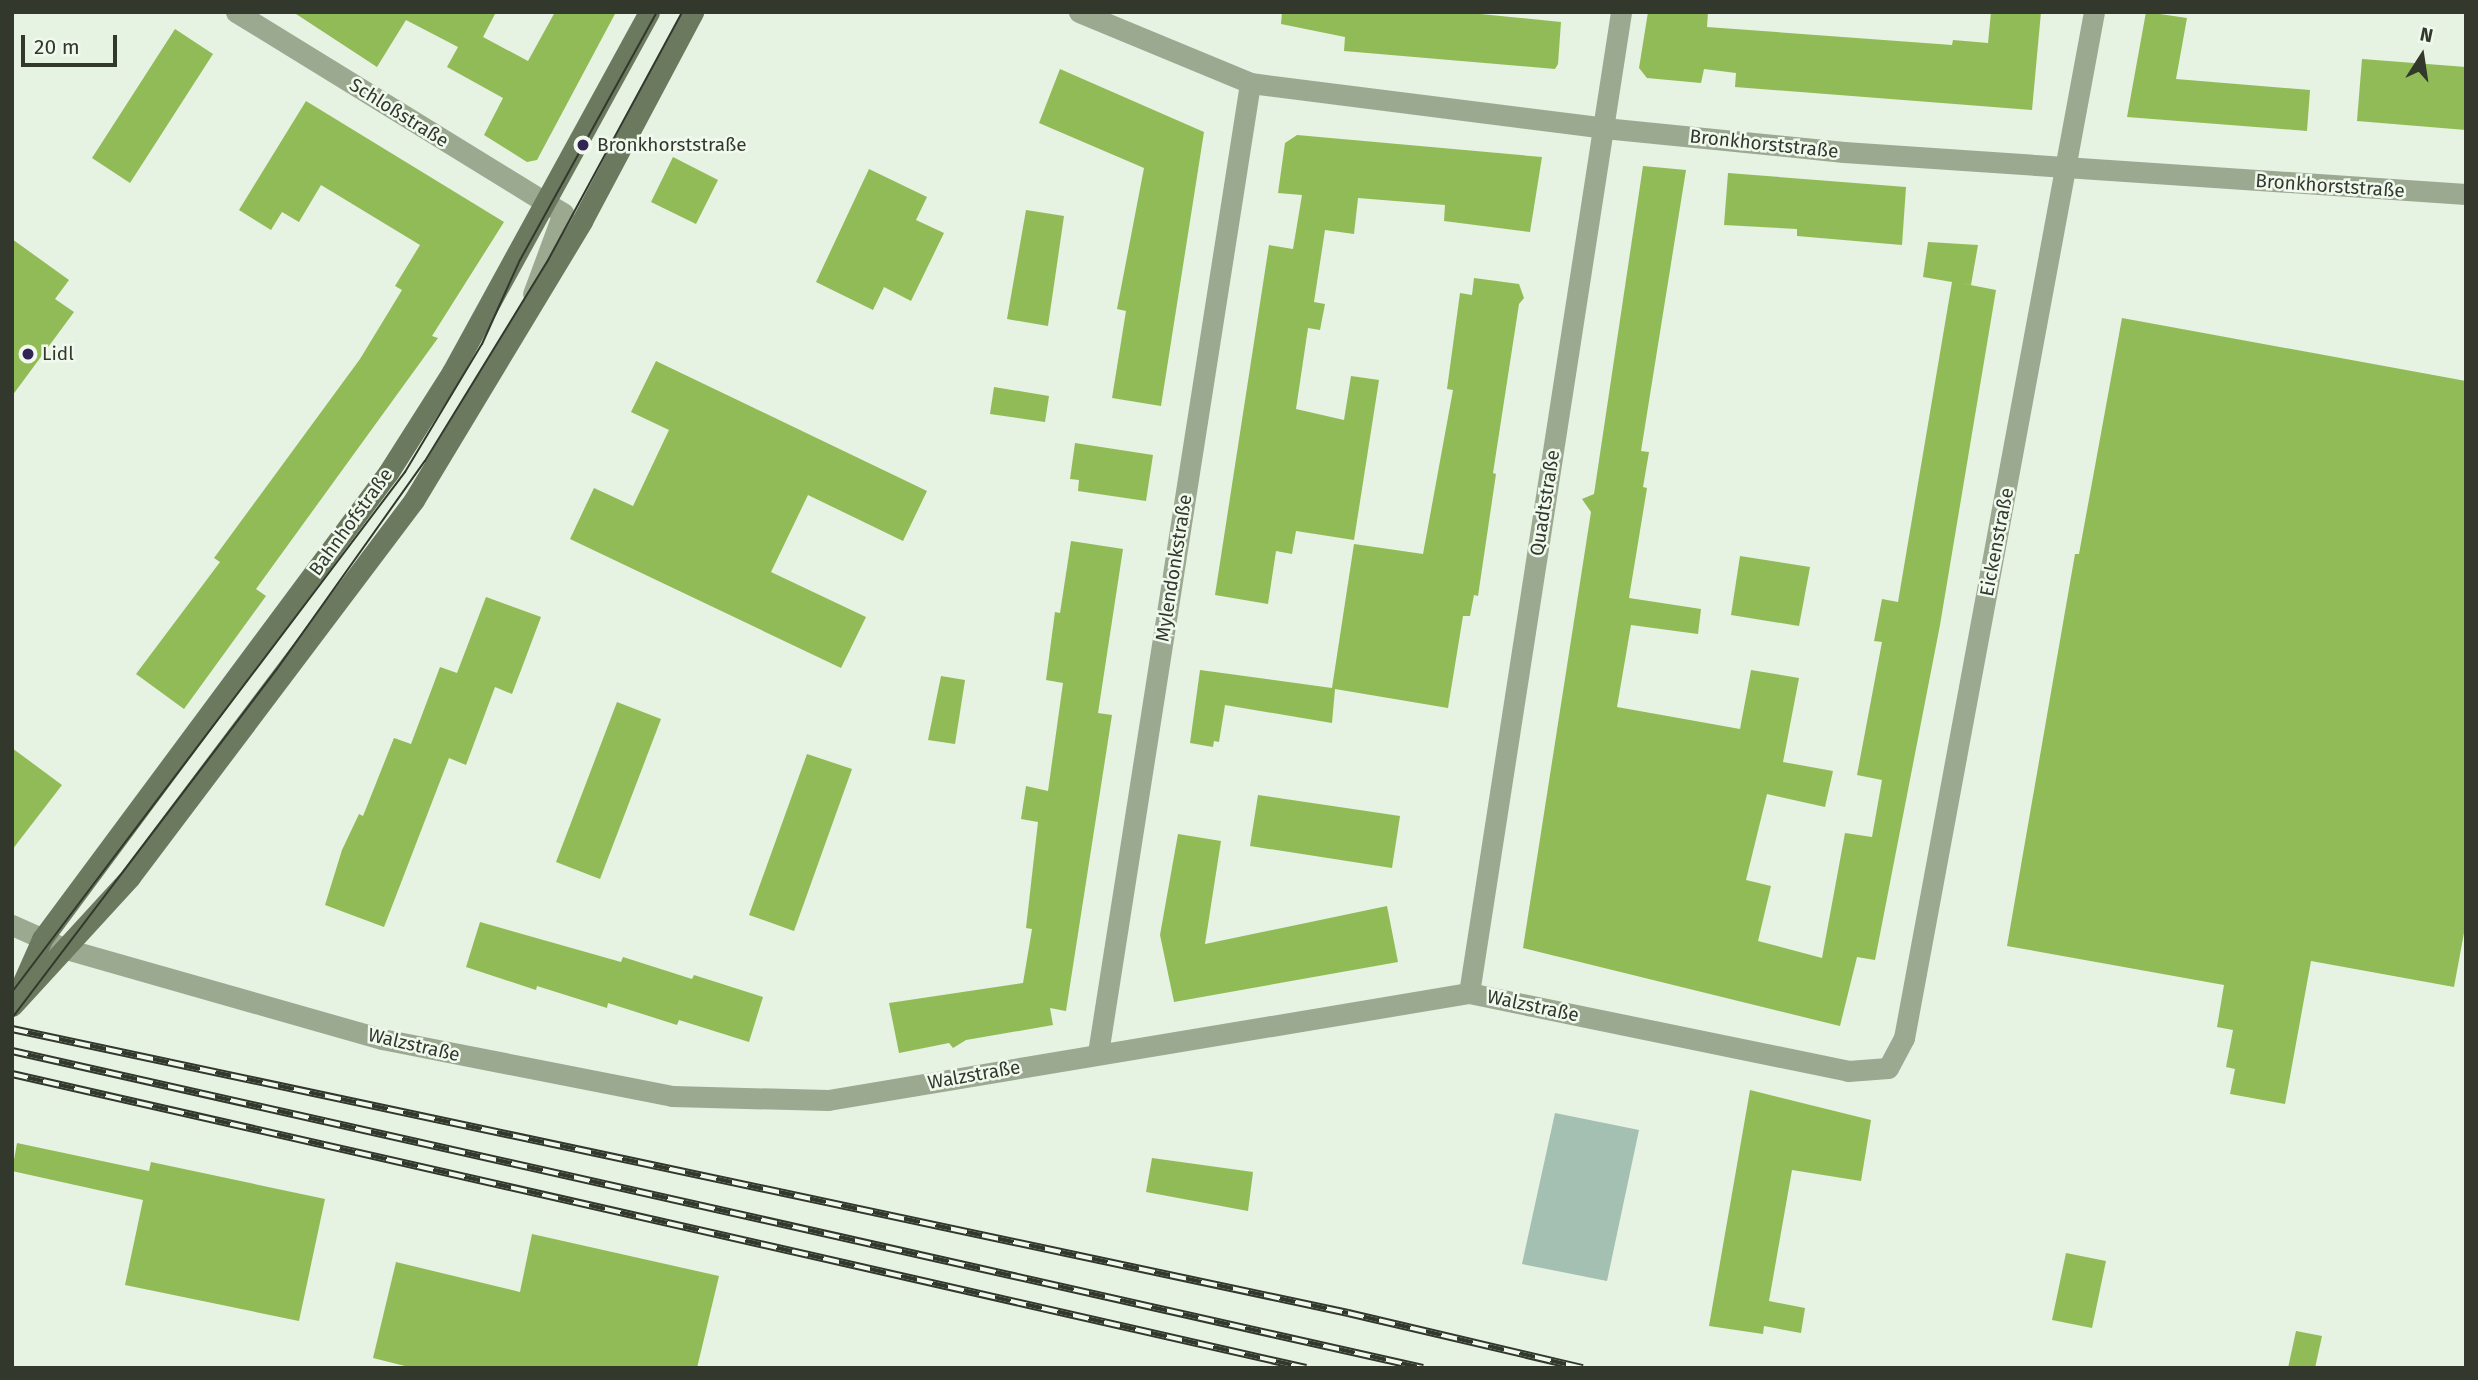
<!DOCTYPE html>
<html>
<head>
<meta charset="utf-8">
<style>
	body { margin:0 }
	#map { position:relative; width:2478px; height:1380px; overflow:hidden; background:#e6f2e2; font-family:"Fira Sans",sans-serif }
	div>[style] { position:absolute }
	.green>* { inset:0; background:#a3c0b2 }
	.building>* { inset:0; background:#91bb57 }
	.minor>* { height:21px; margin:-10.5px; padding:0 10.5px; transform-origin:10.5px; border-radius:10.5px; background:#9ba991 }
	.major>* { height:21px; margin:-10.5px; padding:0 10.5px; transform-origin:10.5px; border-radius:10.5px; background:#6b795f }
	.tram>* { height:2px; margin:-1px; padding:0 1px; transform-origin:1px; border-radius:1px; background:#32382c }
	.rail>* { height:8px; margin-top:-4px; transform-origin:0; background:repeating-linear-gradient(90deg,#f1f9ee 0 16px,#32382c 0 32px); box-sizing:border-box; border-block:2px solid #32382c }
	.dots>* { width:19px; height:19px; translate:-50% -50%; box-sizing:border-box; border:4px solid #f1f9ee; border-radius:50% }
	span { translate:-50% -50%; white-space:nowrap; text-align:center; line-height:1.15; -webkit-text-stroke:5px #f1f9ee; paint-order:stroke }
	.street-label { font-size:19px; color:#32382c }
	.poi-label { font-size:19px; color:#32382c }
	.left { translate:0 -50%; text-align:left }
	.frame { position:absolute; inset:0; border:14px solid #32382c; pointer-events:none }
	.north { position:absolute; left:2387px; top:21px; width:70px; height:70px; -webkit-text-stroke:5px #f1f9ee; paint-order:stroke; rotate:12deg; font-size:19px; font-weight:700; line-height:28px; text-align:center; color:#32382c }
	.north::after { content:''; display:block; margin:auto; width:24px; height:32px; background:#32382c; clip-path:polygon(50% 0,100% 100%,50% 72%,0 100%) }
	.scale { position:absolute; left:21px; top:35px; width:96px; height:32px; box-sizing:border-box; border:4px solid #32382c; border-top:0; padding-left:9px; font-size:21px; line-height:24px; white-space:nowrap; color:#32382c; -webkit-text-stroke:5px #f1f9ee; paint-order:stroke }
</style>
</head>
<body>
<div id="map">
	<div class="green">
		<div style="clip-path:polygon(1555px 1113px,1639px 1130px,1607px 1281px,1522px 1264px)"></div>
	</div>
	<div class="building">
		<div style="clip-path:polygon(293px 12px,496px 12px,483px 37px,528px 61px,555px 12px,616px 12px,537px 160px,527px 162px,484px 135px,503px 98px,447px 67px,458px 47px,406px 20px,377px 67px)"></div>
		<div style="clip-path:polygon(1282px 12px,1460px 12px,1561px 22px,1558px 64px,1555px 69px,1344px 51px,1345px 37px,1281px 24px)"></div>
		<div style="clip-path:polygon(1648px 12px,1708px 12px,1707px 27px,1952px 45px,1953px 40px,1988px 43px,1991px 12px,2041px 12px,2032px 110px,1735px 87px,1736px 73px,1704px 69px,1701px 83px,1647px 78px,1639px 68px)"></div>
		<div style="clip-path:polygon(2146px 12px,2187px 18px,2176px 79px,2310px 90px,2307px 131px,2127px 117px)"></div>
		<div style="clip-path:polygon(175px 29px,213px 54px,130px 183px,92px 158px)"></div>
		<div style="clip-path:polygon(2362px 59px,2466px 67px,2466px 130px,2357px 121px)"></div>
		<div style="clip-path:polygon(1060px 69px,1204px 132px,1161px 406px,1112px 398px,1126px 311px,1117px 309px,1144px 168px,1039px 123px)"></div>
		<div style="clip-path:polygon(306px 101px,504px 222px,432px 336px,438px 338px,256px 589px,266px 596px,184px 709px,136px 674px,220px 562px,214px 558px,360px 359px,402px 290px,395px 286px,420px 245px,321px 185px,299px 222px,282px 212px,271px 230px,239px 210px)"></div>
		<div style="clip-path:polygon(1297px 135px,1542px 157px,1530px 232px,1444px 221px,1445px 205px,1358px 198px,1354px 234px,1325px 230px,1314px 302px,1325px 304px,1320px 330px,1308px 328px,1296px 409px,1344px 420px,1351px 376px,1379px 380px,1354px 540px,1296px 531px,1292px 554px,1276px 551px,1268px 604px,1215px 595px,1269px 245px,1293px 249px,1302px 195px,1278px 193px,1285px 143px)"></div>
		<div style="clip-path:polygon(673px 157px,718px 180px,696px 224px,651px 202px)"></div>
		<div style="clip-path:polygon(1643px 166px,1686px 170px,1641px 451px,1649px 452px,1643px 487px,1647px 488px,1629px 598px,1701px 609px,1698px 634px,1631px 625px,1617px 707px,1740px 729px,1751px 670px,1799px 678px,1783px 762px,1833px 771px,1825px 807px,1767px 794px,1746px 880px,1771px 886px,1758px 941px,1822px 958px,1845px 833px,1872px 837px,1882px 780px,1857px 775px,1882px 642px,1874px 641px,1882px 599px,1898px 602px,1952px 282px,1923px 277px,1928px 242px,1978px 245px,1971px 285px,1960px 283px,1996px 290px,1940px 625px,1875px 960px,1857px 957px,1840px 1026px,1523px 948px,1591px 512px,1582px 499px,1594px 494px)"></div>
		<div style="clip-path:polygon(869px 169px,927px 197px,916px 220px,944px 233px,911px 301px,884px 287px,873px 310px,816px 282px)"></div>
		<div style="clip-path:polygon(1728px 173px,1906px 187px,1902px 245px,1797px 236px,1797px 229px,1724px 225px)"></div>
		<div style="clip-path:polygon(1026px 210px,1064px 216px,1048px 326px,1007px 319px)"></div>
		<div style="clip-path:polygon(12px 239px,69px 280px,55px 299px,74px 312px,12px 396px)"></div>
		<div style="clip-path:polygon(1474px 278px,1519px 284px,1524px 298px,1519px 304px,1493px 473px,1496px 474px,1478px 596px,1474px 595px,1470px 616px,1463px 616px,1448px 708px,1335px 689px,1332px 723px,1225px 705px,1219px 742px,1214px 741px,1213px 747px,1190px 743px,1200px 670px,1332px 688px,1354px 544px,1423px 554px,1453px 390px,1447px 389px,1460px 293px,1472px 295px)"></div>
		<div style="clip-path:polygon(2122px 318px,2466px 381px,2466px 922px,2454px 987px,2311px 961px,2285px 1104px,2230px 1094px,2235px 1069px,2226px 1067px,2233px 1030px,2217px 1027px,2224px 985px,2007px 946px,2075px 554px,2079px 554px)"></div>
		<div style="clip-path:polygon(656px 361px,927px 491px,903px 541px,808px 495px,771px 572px,866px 617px,841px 668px,570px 539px,594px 488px,633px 506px,669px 430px,631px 412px)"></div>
		<div style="clip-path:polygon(994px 387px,1049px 396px,1045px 422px,990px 414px)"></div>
		<div style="clip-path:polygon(1075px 443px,1153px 455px,1146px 501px,1078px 491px,1079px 480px,1070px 479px)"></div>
		<div style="clip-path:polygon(1071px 541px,1123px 549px,1098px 713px,1112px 715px,1066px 1011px,1050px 1008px,1053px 1025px,966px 1040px,953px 1048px,949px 1043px,899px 1053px,889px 1003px,1023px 983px,1032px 929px,1026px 928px,1038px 822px,1021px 819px,1026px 786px,1048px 791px,1063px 683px,1046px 680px,1055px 612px,1060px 613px)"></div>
		<div style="clip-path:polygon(1740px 556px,1810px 567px,1799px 626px,1731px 615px)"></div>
		<div style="clip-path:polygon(486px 597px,541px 617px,512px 694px,495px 687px,466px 765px,449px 758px,384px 927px,325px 905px,342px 850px,359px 814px,363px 816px,394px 738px,411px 744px,440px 667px,457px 673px)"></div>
		<div style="clip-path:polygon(941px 676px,965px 680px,955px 744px,928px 740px)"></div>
		<div style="clip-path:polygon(617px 702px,661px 719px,600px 879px,556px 862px)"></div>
		<div style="clip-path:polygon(12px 748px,62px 785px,12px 850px)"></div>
		<div style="clip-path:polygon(807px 754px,852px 769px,794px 931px,749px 915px)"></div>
		<div style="clip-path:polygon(1258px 795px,1400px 816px,1392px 868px,1250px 846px)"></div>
		<div style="clip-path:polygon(1178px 834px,1221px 841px,1205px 944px,1387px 906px,1398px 962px,1174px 1002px,1160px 935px)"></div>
		<div style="clip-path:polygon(480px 922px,621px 962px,623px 957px,692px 979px,694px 975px,763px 997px,749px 1042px,679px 1020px,677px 1025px,608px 1003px,607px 1008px,537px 986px,536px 990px,466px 967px)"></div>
		<div style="clip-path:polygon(1750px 1090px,1871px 1120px,1861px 1181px,1792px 1170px,1769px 1301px,1805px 1308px,1801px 1333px,1764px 1326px,1763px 1334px,1709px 1326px)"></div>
		<div style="clip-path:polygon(17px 1143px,149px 1171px,151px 1162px,325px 1199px,299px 1321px,125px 1285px,143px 1200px,12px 1171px)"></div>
		<div style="clip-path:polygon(1152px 1158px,1253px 1172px,1248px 1211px,1146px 1192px)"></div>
		<div style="clip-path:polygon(532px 1234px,719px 1276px,697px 1368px,413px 1368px,373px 1358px,396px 1262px,520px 1292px)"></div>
		<div style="clip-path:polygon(2066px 1253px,2106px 1261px,2092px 1328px,2052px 1320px)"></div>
		<div style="clip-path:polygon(2296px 1331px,2322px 1336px,2315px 1368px,2288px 1368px)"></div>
	</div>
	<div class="minor">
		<div style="left:236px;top:12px;width:384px;rotate:31.6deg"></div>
		<div style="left:563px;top:213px;width:86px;rotate:110.3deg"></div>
		<div style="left:1079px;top:12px;width:185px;rotate:22.5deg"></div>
		<div style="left:1250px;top:83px;width:357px;rotate:7.2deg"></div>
		<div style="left:1604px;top:128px;width:241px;rotate:5.7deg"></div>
		<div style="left:1844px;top:152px;width:623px;rotate:3.86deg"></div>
		<div style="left:12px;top:925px;width:59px;rotate:24deg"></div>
		<div style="left:66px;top:949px;width:329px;rotate:15.9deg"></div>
		<div style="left:382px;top:1039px;width:296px;rotate:11.1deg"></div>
		<div style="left:672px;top:1096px;width:156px;rotate:1.5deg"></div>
		<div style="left:828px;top:1100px;width:650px;rotate:-9.48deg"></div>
		<div style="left:1469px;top:993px;width:387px;rotate:11.6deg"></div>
		<div style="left:1848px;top:1071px;width:40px;rotate:-4.3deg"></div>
		<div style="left:1888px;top:1068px;width:34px;rotate:-62deg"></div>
		<div style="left:1904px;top:1038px;width:1043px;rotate:-79.51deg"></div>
		<div style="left:1469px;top:993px;width:993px;rotate:-81.19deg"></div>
		<div style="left:1098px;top:1053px;width:982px;rotate:-81.09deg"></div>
	</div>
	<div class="major">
		<div style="left:19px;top:991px;width:57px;rotate:-66.1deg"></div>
		<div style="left:42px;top:939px;width:580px;rotate:-53.41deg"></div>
		<div style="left:388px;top:473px;width:120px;rotate:-57.6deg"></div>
		<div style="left:452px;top:372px;width:410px;rotate:-61.3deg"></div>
		<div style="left:12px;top:1006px;width:175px;rotate:-47.5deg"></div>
		<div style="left:130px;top:877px;width:472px;rotate:-53deg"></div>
		<div style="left:414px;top:500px;width:326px;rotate:-58.9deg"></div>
		<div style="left:582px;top:221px;width:237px;rotate:-62deg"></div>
	</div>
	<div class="tram">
		<div style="left:12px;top:992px;width:652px;rotate:-52.92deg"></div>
		<div style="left:405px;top:472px;width:149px;rotate:-59deg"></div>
		<div style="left:482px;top:344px;width:92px;rotate:-65.7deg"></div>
		<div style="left:520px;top:260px;width:283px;rotate:-61.1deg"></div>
		<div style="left:12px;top:1018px;width:438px;rotate:-52.8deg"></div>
		<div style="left:277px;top:669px;width:255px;rotate:-54.6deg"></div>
		<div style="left:425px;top:461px;width:233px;rotate:-58.5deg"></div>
		<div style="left:547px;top:262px;width:284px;rotate:-61.6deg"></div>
	</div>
	<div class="rail">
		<div style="left:12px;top:1029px;width:1366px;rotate:12deg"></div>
		<div style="left:1348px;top:1313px;width:241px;rotate:13.2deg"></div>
		<div style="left:12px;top:1051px;width:1446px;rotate:12.66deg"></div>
		<div style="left:12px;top:1074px;width:1327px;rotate:12.8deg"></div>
	</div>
	<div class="dots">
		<div style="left:583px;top:145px;background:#312556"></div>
		<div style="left:28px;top:354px;background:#312556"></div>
	</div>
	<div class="street-label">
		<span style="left:399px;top:113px;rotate:32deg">Schloßstraße</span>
		<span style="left:1764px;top:144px;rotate:6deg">Bronkhorststraße</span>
		<span style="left:2330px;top:186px;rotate:4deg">Bronkhorststraße</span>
		<span style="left:1545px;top:503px;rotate:-81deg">Quadtstraße</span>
		<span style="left:351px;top:522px;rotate:-54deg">Bahnhofstraße</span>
		<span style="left:1997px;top:542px;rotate:-79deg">Eickenstraße</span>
		<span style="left:1174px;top:568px;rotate:-81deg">Mylendonkstraße</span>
		<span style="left:1533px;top:1006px;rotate:12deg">Walzstraße</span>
		<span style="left:414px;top:1045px;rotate:13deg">Walzstraße</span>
		<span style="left:974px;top:1075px;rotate:-10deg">Walzstraße</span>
	</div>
	<div class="poi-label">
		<span class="left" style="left:597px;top:145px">Bronkhorststraße</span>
		<span class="left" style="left:42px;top:354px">Lidl</span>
	</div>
	<div class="frame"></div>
	<div class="north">N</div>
	<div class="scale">20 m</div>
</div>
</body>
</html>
